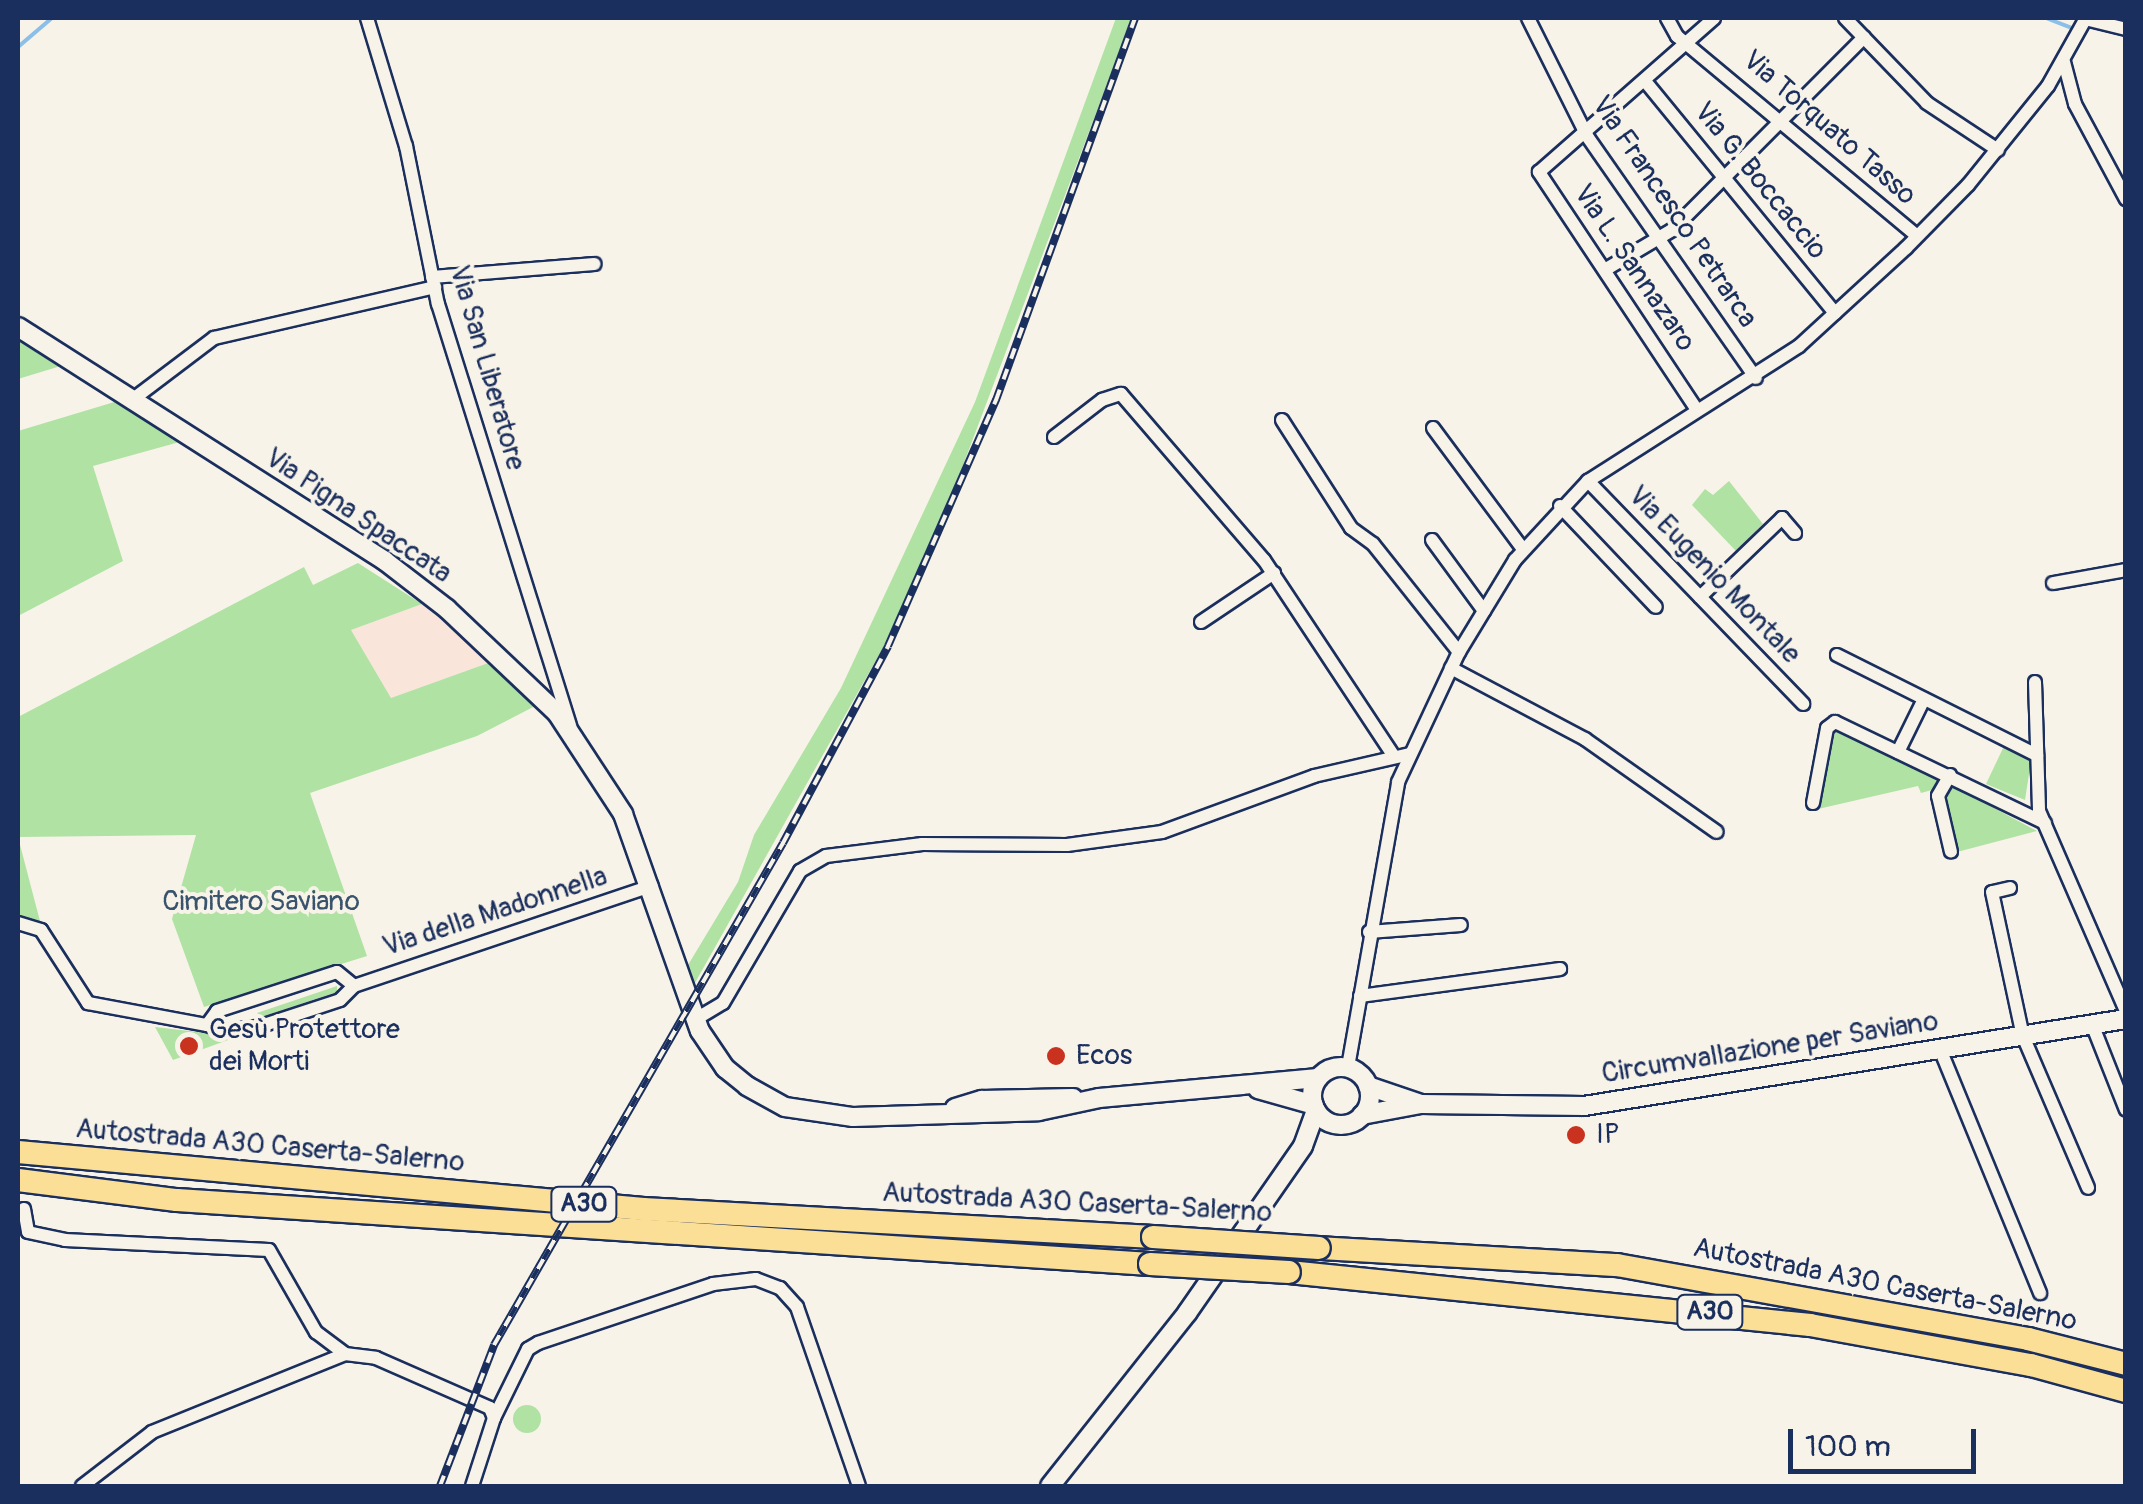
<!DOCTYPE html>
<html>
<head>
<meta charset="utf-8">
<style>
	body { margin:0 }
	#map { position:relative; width:2143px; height:1504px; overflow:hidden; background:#f7f3e8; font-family:Pangolin,sans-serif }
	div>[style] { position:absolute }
	.built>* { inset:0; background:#f9e5da }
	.green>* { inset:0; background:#b0e2a3 }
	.round { border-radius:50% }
	.stream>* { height:4px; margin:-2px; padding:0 2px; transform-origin:2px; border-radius:2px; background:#8cbfe8 }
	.roads { filter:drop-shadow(2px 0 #1b2f5e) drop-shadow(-2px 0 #1b2f5e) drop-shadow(0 2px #1b2f5e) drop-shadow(0 -2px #1b2f5e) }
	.minor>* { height:12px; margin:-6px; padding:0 6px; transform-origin:6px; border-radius:6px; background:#f7f3e8 }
	.secondary>* { height:18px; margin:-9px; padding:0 9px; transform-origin:9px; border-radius:9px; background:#f7f3e8 }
	.secondary>.ring { margin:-9px; padding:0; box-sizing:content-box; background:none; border:18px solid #f7f3e8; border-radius:50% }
	.motorway>* { height:22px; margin:-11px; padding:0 11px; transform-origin:11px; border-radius:11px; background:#fbdf96 }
	.rail>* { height:8px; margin-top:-4px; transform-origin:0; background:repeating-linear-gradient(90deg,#f7f3e8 0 11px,#1b2f5e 0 22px); box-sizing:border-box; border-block:2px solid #1b2f5e }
	.bridges { filter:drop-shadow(2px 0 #1b2f5e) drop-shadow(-2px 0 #1b2f5e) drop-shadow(0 2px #1b2f5e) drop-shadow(0 -2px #1b2f5e) }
	.motorway-bridge>* { height:22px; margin:-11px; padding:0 11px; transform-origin:11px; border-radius:11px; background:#fbdf96 }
	.dots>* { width:28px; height:28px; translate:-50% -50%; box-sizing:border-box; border:5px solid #f7f3e8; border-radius:50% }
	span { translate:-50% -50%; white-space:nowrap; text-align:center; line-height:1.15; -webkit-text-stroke:8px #f7f3e8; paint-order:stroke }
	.shield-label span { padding:2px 8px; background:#f7f3e8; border:2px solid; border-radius:8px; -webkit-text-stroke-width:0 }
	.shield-label { font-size:25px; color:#1b2f5e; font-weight:700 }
	.street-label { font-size:28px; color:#1b2f5e }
	.park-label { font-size:28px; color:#39536c }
	.poi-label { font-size:28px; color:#1b2f5e }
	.left { translate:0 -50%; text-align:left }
	.frame { position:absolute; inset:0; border:20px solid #1b2f5e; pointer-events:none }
	.scale { position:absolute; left:1788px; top:1429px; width:188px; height:45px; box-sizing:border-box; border:5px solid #1b2f5e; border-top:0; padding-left:12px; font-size:30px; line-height:35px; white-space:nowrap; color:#1b2f5e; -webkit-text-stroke:8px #f7f3e8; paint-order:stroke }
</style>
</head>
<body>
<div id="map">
	<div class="built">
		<div style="clip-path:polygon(422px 604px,491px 662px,391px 698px,351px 630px)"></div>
	</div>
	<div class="green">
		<div style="clip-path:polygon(1116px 18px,1132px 18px,940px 526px,884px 646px,691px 990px,685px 970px,738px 882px,754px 835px,841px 688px,975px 402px)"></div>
		<div style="clip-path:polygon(18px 333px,64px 365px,18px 379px)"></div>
		<div style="clip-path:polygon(121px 400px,183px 441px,93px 466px,123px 561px,18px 616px,18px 431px)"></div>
		<div style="clip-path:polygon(1729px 481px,1763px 524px,1736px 551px,1692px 505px,1705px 489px,1713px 495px)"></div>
		<div style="clip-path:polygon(358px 563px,422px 604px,351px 630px,391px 698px,491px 662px,539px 704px,477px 736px,310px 793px,367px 956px,204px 1007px,172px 919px,196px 835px,18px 837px,41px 925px,18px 919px,18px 717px,304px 567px,313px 585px)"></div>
		<div style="clip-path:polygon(1836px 727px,1943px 781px,1939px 788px,1921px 793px,1918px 786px,1818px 809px)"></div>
		<div style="clip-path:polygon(2005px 744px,2031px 761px,2025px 800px,1986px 784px)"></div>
		<div style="clip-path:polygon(1953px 786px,2037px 831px,1957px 852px,1944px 799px)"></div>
		<div style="clip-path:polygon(337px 986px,337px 992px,262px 1017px,257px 1013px)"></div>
		<div style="clip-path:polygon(155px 1027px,223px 1035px,228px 1040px,173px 1060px)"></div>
		<div class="round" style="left:513px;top:1405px;width:28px;height:28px"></div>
	</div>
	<div class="stream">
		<div style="left:2046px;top:18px;width:26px;rotate:21deg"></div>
		<div style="left:18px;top:47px;width:45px;rotate:-40.5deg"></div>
	</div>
	<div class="roads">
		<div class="minor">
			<div style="left:367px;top:18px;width:134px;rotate:73.1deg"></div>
			<div style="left:406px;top:146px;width:161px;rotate:78.6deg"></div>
			<div style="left:438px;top:304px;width:442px;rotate:72.6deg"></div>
			<div style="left:1528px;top:18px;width:132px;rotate:63.4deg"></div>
			<div style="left:1587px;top:136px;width:295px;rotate:55.1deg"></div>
			<div style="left:1667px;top:18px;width:21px;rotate:61deg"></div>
			<div style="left:1677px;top:36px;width:312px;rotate:39.8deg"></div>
			<div style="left:1845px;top:18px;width:118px;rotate:46deg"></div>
			<div style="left:1927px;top:103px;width:85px;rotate:33.5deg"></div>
			<div style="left:2085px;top:19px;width:42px;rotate:13.7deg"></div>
			<div style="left:2064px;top:62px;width:43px;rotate:75.3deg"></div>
			<div style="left:2075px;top:104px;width:108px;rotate:61.8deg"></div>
			<div style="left:1645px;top:81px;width:300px;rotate:50.7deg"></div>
			<div style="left:1608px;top:268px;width:74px;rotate:-30.7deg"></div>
			<div style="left:1672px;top:230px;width:272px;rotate:-45.1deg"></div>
			<div style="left:432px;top:277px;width:163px;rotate:-4.6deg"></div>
			<div style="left:132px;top:400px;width:103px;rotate:-37.1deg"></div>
			<div style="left:214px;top:338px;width:227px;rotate:-13deg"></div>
			<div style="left:1697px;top:410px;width:286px;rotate:-123.6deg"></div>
			<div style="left:1539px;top:172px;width:233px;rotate:-41.3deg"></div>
			<div style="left:1282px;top:420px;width:128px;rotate:57.4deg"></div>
			<div style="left:1351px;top:528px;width:27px;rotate:36deg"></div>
			<div style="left:1373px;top:544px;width:138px;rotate:51.5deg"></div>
			<div style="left:1433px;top:428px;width:151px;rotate:53.4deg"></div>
			<div style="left:1054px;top:437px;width:61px;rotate:-37.6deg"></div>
			<div style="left:1102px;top:400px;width:20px;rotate:-18deg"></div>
			<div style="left:1121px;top:394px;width:219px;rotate:49.3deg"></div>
			<div style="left:1264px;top:560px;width:234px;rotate:56.5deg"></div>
			<div style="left:1588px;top:481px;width:310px;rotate:46deg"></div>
			<div style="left:1560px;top:506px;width:139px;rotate:46.5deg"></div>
			<div style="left:1432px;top:540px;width:88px;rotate:53.8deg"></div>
			<div style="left:2053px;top:583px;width:74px;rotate:-10.1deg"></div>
			<div style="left:1700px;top:597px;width:114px;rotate:-43.9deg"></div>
			<div style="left:1782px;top:518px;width:20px;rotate:49deg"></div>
			<div style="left:1201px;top:622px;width:88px;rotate:-33.9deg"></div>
			<div style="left:1837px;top:655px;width:224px;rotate:26.6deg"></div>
			<div style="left:1451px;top:668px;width:152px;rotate:27.9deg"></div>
			<div style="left:1585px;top:739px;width:161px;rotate:35.2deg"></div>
			<div style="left:2035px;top:682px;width:129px;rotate:88.2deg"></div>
			<div style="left:2039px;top:811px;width:218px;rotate:66.5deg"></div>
			<div style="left:1898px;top:752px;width:59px;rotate:-63.9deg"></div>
			<div style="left:1950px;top:775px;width:24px;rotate:120deg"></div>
			<div style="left:1938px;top:796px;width:57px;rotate:76.9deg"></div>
			<div style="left:1813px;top:803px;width:76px;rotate:-79.4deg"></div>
			<div style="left:1827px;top:728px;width:10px;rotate:-37deg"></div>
			<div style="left:1835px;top:722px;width:233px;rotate:25.7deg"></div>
			<div style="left:2010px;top:888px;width:18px;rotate:167deg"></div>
			<div style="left:1992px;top:892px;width:147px;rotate:77.9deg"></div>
			<div style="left:2023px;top:1036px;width:165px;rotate:66.8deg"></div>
			<div style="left:18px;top:923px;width:24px;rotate:17deg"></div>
			<div style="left:41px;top:930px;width:87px;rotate:57.2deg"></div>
			<div style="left:88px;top:1003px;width:121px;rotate:10.5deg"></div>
			<div style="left:207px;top:1025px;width:17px;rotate:-54deg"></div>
			<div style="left:217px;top:1011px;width:126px;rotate:-18deg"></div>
			<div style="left:337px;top:972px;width:22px;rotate:39deg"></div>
			<div style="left:354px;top:986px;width:314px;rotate:-18.6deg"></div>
			<div style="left:1369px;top:932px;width:92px;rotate:-4.4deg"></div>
			<div style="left:1360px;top:996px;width:202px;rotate:-7.7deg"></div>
			<div style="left:696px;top:1019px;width:31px;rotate:-31deg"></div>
			<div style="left:723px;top:1003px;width:153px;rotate:-59.7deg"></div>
			<div style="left:800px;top:871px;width:30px;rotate:-30deg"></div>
			<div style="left:826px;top:856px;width:97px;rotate:-7.1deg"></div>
			<div style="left:922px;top:844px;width:145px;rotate:0.4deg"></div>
			<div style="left:1067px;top:845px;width:96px;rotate:-7.8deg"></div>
			<div style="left:1162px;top:832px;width:162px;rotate:-20.2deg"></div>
			<div style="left:1314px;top:776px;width:98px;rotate:-12.9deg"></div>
			<div style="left:2092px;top:1024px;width:92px;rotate:68.4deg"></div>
			<div style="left:207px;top:1025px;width:20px;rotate:18deg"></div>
			<div style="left:226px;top:1031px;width:35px;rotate:-8deg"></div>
			<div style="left:261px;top:1026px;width:83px;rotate:-18.2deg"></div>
			<div style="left:340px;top:1000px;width:20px;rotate:-45deg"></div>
			<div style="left:1940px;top:1049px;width:264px;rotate:67.7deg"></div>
			<div style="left:1348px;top:1067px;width:289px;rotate:-80deg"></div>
			<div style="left:1398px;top:782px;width:144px;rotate:-64.9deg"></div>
			<div style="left:1459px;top:652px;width:108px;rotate:-58.7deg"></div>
			<div style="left:1515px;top:560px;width:108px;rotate:-47.3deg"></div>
			<div style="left:1588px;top:481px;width:250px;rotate:-32.6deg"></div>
			<div style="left:1799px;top:346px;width:145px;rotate:-42.5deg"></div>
			<div style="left:1906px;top:248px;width:88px;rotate:-45.5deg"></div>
			<div style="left:1968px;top:185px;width:127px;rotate:-51.1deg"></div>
			<div style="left:2048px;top:86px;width:78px;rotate:-60.8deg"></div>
			<div style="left:24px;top:1209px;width:23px;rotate:80deg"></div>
			<div style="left:28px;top:1232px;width:38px;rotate:12deg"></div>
			<div style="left:65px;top:1240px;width:204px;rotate:2.8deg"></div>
			<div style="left:269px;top:1250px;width:95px;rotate:60.2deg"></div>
			<div style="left:316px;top:1332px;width:36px;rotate:37deg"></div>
			<div style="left:494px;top:1418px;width:77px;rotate:-63.8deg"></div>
			<div style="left:528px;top:1349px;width:12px;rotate:-31deg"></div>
			<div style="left:538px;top:1343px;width:185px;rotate:-18.6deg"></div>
			<div style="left:713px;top:1284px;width:43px;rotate:-6.6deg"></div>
			<div style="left:756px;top:1279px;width:26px;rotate:21deg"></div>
			<div style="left:780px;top:1288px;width:25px;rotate:48deg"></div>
			<div style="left:797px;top:1307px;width:189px;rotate:70.9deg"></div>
			<div style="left:82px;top:1486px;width:88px;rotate:-37.6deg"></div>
			<div style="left:152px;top:1432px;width:208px;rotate:-22deg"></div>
			<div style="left:345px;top:1354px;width:31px;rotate:7deg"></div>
			<div style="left:376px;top:1358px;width:124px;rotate:23.7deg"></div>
			<div style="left:490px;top:1408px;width:11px;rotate:68deg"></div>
			<div style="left:494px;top:1418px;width:71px;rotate:107.9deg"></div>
		</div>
		<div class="secondary">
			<div style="left:18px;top:327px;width:435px;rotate:32.5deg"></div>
			<div style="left:385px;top:561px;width:78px;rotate:37.7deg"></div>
			<div style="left:447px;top:609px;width:151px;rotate:43.4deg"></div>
			<div style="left:557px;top:713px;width:121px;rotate:56.8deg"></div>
			<div style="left:623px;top:814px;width:230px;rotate:70.5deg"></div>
			<div style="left:700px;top:1031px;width:45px;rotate:56deg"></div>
			<div style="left:725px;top:1068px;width:28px;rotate:39deg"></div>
			<div style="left:747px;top:1086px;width:43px;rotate:28.9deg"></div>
			<div style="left:785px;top:1107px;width:69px;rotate:8.4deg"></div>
			<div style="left:853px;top:1117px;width:186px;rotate:-1.8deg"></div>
			<div style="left:1039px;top:1111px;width:61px;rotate:-12.2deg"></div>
			<div style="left:1099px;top:1098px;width:220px;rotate:-5.2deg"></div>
			<div class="ring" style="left:1312px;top:1067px;width:40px;height:40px"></div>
			<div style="left:1368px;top:1086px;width:56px;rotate:18.8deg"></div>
			<div style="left:1258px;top:1089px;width:58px;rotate:15.9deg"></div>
			<div style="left:955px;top:1108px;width:28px;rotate:-17deg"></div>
			<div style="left:982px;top:1100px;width:91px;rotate:-1.3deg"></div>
			<div style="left:1362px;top:1115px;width:60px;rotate:-10.6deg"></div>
			<div style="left:1421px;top:1104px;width:163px;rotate:0.7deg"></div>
			<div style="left:1584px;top:1106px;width:549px;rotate:-9.12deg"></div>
			<div style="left:1050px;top:1486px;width:221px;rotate:-51.6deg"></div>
			<div style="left:1187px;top:1313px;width:203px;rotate:-55.2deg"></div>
			<div style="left:1303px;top:1146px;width:38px;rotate:-70deg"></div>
		</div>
		<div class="motorway">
			<div style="left:18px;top:1152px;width:628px;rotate:5.21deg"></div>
			<div style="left:643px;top:1209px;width:511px;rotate:3.14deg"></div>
			<div style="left:18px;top:1180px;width:160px;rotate:7.2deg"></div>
			<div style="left:177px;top:1200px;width:975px;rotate:3.76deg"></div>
			<div style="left:1319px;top:1248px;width:298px;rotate:3.3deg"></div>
			<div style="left:1617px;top:1265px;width:418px;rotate:10.2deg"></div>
			<div style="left:2028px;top:1339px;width:101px;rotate:14.3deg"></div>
			<div style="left:1289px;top:1272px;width:524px;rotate:5.81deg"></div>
			<div style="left:1810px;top:1325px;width:225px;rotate:10.3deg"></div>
			<div style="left:2031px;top:1365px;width:98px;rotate:15.3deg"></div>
		</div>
	</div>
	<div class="rail">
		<div style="left:440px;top:1486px;width:151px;rotate:-69deg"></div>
		<div style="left:494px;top:1345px;width:579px;rotate:-60.07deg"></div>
		<div style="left:783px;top:843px;width:223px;rotate:-61.9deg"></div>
		<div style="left:888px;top:646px;width:269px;rotate:-66.3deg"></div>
		<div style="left:996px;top:400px;width:407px;rotate:-70deg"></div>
	</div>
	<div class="bridges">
		<div class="motorway-bridge">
			<div style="left:1153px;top:1237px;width:166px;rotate:3.8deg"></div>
			<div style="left:1150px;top:1264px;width:139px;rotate:3.3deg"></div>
		</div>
	</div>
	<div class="dots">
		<div style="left:189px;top:1046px;background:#c8321e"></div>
		<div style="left:1056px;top:1056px;background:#c8321e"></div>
		<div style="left:1576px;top:1135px;background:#c8321e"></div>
	</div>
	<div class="shield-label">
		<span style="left:584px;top:1204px">A30</span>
		<span style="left:1710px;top:1312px">A30</span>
	</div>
	<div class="street-label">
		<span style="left:1829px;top:128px;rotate:41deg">Via Torquato Tasso</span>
		<span style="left:1760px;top:181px;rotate:51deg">Via G. Boccaccio</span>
		<span style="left:1674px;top:212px;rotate:56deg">Via Francesco Petrarca</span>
		<span style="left:1634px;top:268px;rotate:56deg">Via L. Sannazaro</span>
		<span style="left:487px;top:368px;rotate:74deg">Via San Liberatore</span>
		<span style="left:358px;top:516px;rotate:34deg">Via Pigna Spaccata</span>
		<span style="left:1714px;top:575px;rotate:46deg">Via Eugenio Montale</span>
		<span style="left:495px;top:912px;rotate:-18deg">Via della Madonnella</span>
		<span style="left:1770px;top:1048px;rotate:-9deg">Circumvallazione per Saviano</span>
		<span style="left:270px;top:1146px;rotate:5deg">Autostrada A30 Caserta-Salerno</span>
		<span style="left:1077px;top:1203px;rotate:3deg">Autostrada A30 Caserta-Salerno</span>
		<span style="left:1885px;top:1285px;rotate:11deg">Autostrada A30 Caserta-Salerno</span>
	</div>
	<div class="park-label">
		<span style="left:261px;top:902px">Cimitero Saviano</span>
	</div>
	<div class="poi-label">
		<span class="left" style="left:209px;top:1046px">Gesù Protettore<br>dei Morti</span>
		<span class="left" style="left:1076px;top:1056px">Ecos</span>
		<span class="left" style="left:1596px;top:1135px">IP</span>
	</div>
	<div class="frame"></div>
	<div class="scale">100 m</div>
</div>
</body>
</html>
